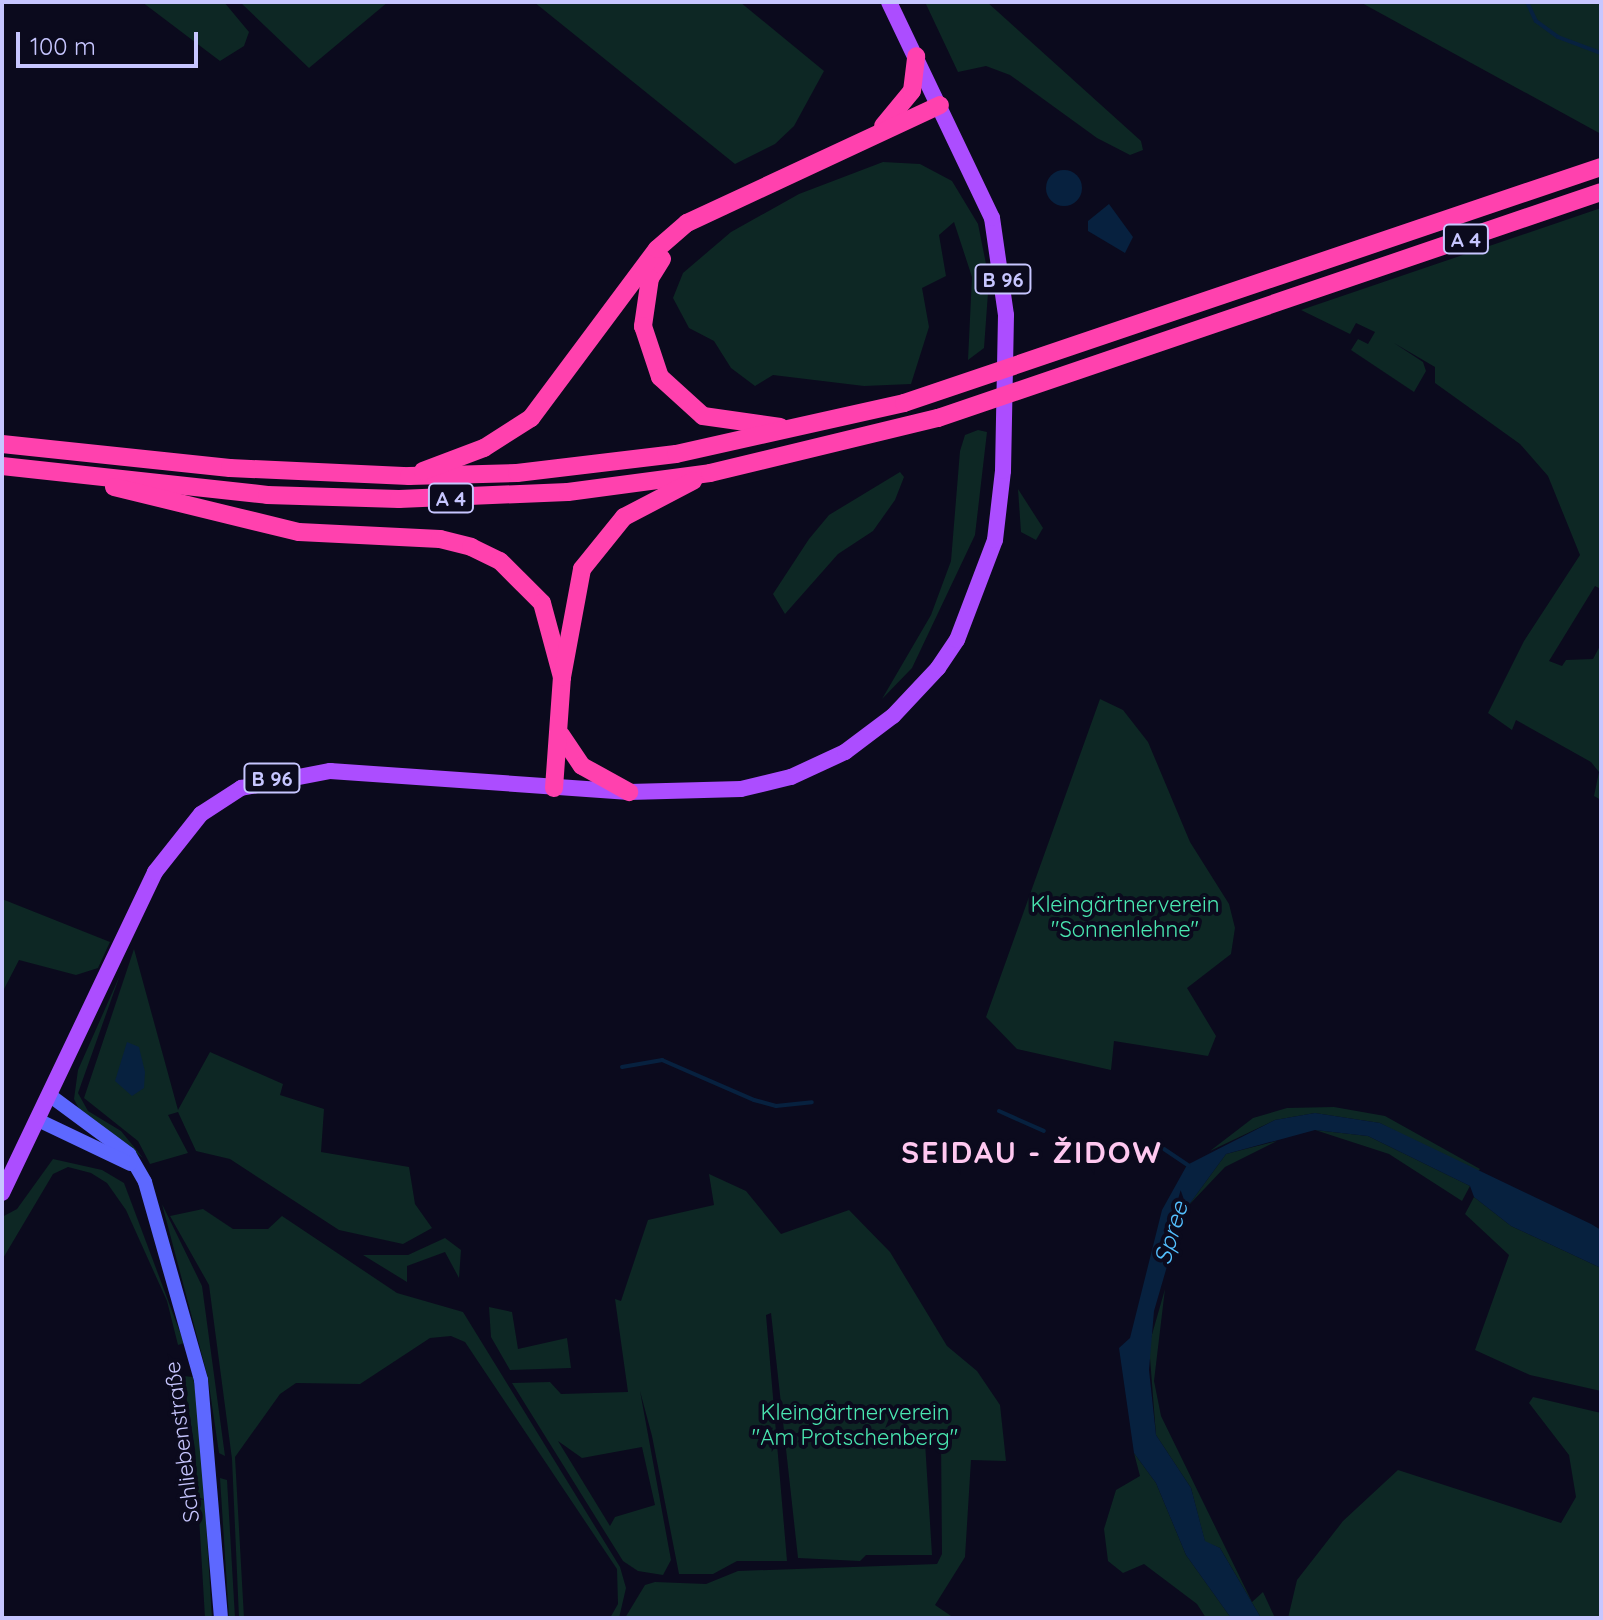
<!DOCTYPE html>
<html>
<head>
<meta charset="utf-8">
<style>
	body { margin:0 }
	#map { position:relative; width:1603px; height:1620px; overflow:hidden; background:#0b0a1d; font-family:Quicksand,sans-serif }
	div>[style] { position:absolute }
	.green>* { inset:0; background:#0d2724 }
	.water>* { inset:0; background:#07213f }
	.round { border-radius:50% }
	.stream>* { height:4px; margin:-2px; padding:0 2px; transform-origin:2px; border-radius:2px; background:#07213f }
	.secondary>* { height:14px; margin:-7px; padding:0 7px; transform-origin:7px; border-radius:7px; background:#5d68ff }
	.primary>* { height:16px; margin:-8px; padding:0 8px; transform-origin:8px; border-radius:8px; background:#ac4dff }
	.highway>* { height:18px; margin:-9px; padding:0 9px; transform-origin:9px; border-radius:9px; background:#ff41ae }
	span { translate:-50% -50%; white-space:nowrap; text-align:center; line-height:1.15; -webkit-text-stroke:8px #0b0a1d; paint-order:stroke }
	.shield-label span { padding:2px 6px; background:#0b0a1d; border:2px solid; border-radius:6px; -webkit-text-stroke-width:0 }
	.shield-label { font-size:20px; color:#c7c6ff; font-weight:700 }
	.park-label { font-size:22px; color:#4ae7b1 }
	.street-label { font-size:22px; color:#c7c6ff }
	.water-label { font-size:24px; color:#54c0ff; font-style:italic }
	.district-label { font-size:30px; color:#ffc8f0; font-weight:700; letter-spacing:2px }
	.frame { position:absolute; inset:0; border:4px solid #c7c6ff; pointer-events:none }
	.scale { position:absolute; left:16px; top:32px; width:182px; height:36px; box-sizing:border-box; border:4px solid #c7c6ff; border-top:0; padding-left:10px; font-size:24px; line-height:28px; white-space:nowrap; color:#c7c6ff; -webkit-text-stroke:6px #0b0a1d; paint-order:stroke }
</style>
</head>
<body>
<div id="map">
	<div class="green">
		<div style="clip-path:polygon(142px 2px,224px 2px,249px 32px,244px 46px,220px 61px)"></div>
		<div style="clip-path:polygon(240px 2px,388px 2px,309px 68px)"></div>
		<div style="clip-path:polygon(534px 2px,740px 2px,824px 71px,794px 126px,775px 144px,735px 164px)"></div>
		<div style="clip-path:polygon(925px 2px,987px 2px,1141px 141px,1143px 150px,1130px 155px,1097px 138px,1010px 75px,986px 66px,958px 72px)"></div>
		<div style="clip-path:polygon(1361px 2px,1601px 2px,1601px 134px,1360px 2px)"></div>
		<div style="clip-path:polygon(883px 162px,920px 164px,952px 181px,978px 224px,989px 279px,984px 348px,968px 360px,972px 277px,954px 222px,939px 235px,946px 276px,922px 288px,929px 327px,911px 384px,864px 386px,773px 375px,755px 386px,731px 368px,714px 341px,689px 328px,673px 298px,683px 273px,731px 232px,799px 194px)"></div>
		<div style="clip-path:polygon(1601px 208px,1601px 589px,1595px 586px,1549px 661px,1562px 666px,1566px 660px,1593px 659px,1601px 644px,1601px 800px,1594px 796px,1599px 772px,1591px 762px,1516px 720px,1512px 730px,1488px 713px,1524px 641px,1580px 555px,1548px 476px,1520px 444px,1435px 383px,1435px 367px,1394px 343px,1423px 362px,1426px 371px,1414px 392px,1351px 350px,1358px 339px,1368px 344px,1375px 332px,1356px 323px,1350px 334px,1301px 310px)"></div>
		<div style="clip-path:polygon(978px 430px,987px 432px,975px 535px,912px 668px,882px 699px,931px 615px,951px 561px,960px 451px,965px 435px)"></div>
		<div style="clip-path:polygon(900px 472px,904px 477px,895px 500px,873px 531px,838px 554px,785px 614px,773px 594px,809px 539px,829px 515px)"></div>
		<div style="clip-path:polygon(1018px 489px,1043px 528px,1036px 540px,1021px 532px)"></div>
		<div style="clip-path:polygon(1100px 699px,1123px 710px,1148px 742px,1190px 842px,1229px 904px,1235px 928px,1231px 954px,1187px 988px,1216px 1036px,1208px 1056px,1114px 1041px,1111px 1070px,1017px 1049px,986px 1017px)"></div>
		<div style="clip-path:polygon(2px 899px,110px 942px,98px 968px,76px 975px,19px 960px,2px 993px)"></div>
		<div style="clip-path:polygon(134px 949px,178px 1110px,210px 1052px,283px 1084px,280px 1095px,324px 1109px,321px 1152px,409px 1167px,415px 1204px,432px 1228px,403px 1244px,339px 1230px,230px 1159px,196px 1151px,178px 1112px,168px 1115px,188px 1153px,150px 1164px,138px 1141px,84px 1098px)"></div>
		<div style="clip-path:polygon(120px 975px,78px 1093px,88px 1111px,121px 1131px,143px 1158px,79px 1109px,74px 1099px,78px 1070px)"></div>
		<div style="clip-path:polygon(1334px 1107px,1385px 1116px,1480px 1169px,1476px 1174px,1380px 1123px,1315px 1113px,1275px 1120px,1210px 1151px,1253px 1118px,1287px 1108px)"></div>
		<div style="clip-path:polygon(1315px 1130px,1368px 1136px,1470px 1186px,1462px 1201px,1389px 1154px)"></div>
		<div style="clip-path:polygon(1277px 1141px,1225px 1167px,1188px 1206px,1226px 1154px)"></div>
		<div style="clip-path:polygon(53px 1159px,102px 1170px,124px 1183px,184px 1343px,178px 1345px,167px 1301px,126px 1210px,107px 1183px,91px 1173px,68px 1167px,53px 1174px,2px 1260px,2px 1217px,17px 1209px)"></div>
		<div style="clip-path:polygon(evenodd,709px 1174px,746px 1191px,781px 1234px,849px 1210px,890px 1252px,947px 1346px,977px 1371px,1000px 1405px,1006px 1461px,971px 1460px,965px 1557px,935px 1605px,954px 1618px,625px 1618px,645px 1585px,655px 1582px,706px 1584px,738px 1571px,937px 1564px,942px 1554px,941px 1440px,925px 1442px,932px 1555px,866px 1555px,860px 1561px,798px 1558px,771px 1313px,766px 1315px,787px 1561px,737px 1561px,713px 1574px,679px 1574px,652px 1436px,640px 1391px,671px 1560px,663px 1575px,638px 1571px,623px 1561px,512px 1383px,550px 1382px,561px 1394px,628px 1392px,615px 1299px,621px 1301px,648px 1220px,714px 1205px,709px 1174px,558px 1441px,582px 1458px,642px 1447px,655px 1505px,615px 1517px,610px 1526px,558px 1441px)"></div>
		<div style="clip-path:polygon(1474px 1197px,1511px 1226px,1601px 1268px,1601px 1391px,1530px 1375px,1475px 1350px,1509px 1255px,1465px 1214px)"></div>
		<div style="clip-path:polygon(162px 1204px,202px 1286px,225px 1456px,219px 1453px,208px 1378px)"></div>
		<div style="clip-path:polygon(203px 1209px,233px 1229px,268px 1229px,282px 1216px,397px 1293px,463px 1312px,620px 1567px,626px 1588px,619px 1618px,610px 1618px,618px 1604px,617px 1569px,465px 1342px,451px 1336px,430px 1338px,360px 1384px,296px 1383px,280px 1394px,235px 1457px,244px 1618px,239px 1618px,232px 1459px,209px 1285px,170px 1216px)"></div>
		<div style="clip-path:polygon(445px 1238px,461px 1250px,459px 1278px,445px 1252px,407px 1266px,407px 1282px,363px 1255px,408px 1255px)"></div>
		<div style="clip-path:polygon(1165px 1289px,1154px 1381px,1161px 1416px,1252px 1602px,1263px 1592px,1275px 1618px,1261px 1618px,1220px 1548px,1205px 1542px,1191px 1488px,1156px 1435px,1149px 1345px)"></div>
		<div style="clip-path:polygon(489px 1307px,512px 1312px,518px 1349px,567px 1338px,571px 1368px,510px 1370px,491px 1337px)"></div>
		<div style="clip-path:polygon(183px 1376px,193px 1377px,199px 1412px,212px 1618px,205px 1618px,195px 1449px)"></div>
		<div style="clip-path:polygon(1533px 1397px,1601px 1413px,1601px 1618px,1288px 1618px,1297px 1580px,1343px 1521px,1398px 1470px,1561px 1523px,1576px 1497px,1569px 1455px,1529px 1403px)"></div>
		<div style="clip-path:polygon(1134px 1453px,1156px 1483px,1186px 1555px,1231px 1618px,1206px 1618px,1197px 1604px,1144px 1564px,1123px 1573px,1108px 1561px,1104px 1529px,1116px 1490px,1140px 1476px)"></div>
		<div style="clip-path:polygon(220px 1478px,227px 1480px,235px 1618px,229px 1618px)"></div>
	</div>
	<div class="water">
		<div class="round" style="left:1046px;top:170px;width:36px;height:36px"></div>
		<div style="clip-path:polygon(1109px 204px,1133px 237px,1125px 253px,1088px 231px,1088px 221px)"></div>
		<div style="clip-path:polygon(127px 1042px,139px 1047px,145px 1072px,144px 1088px,132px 1096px,115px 1081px)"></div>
		<div style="clip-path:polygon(1315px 1113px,1380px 1123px,1591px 1224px,1601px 1230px,1601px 1268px,1511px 1226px,1474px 1197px,1470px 1186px,1368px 1136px,1315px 1130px,1226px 1154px,1188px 1206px,1177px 1232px,1154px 1311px,1149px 1370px,1156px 1435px,1191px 1488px,1205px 1541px,1220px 1548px,1261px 1618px,1231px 1618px,1186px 1555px,1156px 1483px,1134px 1453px,1119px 1348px,1130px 1338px,1162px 1210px,1187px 1165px,1275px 1120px)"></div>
	</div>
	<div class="stream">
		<div style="left:1527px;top:2px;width:21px;rotate:65deg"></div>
		<div style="left:1536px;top:21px;width:27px;rotate:36deg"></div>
		<div style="left:1558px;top:37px;width:46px;rotate:20.4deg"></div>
		<div style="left:622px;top:1067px;width:41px;rotate:-9.9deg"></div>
		<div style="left:662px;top:1060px;width:100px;rotate:23.5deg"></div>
		<div style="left:754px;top:1100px;width:23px;rotate:15deg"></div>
		<div style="left:776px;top:1106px;width:36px;rotate:-6deg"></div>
		<div style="left:999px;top:1111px;width:49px;rotate:24deg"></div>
		<div style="left:1164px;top:1149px;width:30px;rotate:34deg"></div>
	</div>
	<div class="secondary">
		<div style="left:52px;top:1097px;width:96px;rotate:36.5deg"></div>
		<div style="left:129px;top:1154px;width:32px;rotate:60deg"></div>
		<div style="left:145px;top:1182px;width:206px;rotate:74.2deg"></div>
		<div style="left:201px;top:1380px;width:239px;rotate:85.2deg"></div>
		<div style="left:40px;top:1121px;width:100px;rotate:25.5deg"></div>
	</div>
	<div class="primary">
		<div style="left:2px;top:1193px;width:356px;rotate:-64.5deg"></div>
		<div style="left:155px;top:872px;width:74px;rotate:-51.6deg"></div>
		<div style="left:201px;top:814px;width:48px;rotate:-33deg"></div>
		<div style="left:241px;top:788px;width:91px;rotate:-10.8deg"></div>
		<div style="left:330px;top:771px;width:300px;rotate:4deg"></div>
		<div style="left:629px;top:792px;width:112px;rotate:-1.5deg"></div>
		<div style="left:741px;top:789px;width:51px;rotate:-13.5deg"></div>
		<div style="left:791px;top:777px;width:60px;rotate:-24.8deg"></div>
		<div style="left:845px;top:752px;width:60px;rotate:-36.9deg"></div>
		<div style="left:893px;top:716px;width:66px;rotate:-46.8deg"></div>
		<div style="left:938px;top:668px;width:34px;rotate:-56deg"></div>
		<div style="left:957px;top:640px;width:107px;rotate:-69.2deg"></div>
		<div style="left:995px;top:540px;width:69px;rotate:-83.4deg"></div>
		<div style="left:1003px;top:471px;width:156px;rotate:-88.9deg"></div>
		<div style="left:1006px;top:315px;width:98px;rotate:-98.2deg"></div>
		<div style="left:992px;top:218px;width:239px;rotate:-115.5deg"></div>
	</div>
	<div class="highway">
		<div style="left:883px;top:126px;width:45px;rotate:-50.4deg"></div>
		<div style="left:912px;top:91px;width:35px;rotate:-83deg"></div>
		<div style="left:662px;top:259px;width:22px;rotate:122deg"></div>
		<div style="left:650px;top:278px;width:49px;rotate:98.3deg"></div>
		<div style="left:643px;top:326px;width:54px;rotate:71.6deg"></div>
		<div style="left:660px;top:377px;width:58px;rotate:42.2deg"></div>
		<div style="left:703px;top:416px;width:78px;rotate:8.1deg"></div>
		<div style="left:2px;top:444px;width:229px;rotate:6deg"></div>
		<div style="left:230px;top:468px;width:179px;rotate:2.6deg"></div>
		<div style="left:409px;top:476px;width:108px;rotate:-1.6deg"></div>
		<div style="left:517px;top:473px;width:160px;rotate:-6.8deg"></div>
		<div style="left:676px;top:454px;width:234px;rotate:-12.6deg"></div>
		<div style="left:904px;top:403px;width:736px;rotate:-18.71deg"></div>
		<div style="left:2px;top:466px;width:267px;rotate:6.2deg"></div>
		<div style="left:267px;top:495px;width:132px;rotate:1.7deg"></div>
		<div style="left:399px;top:499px;width:169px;rotate:-2.4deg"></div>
		<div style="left:568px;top:492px;width:143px;rotate:-7.6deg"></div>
		<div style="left:710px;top:473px;width:235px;rotate:-13.6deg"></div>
		<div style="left:938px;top:418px;width:700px;rotate:-18.82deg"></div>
		<div style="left:423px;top:471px;width:65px;rotate:-20.7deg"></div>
		<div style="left:484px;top:448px;width:56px;rotate:-32.6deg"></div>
		<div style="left:531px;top:418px;width:211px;rotate:-53.3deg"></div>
		<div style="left:657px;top:249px;width:40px;rotate:-41deg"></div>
		<div style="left:687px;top:223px;width:279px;rotate:-25deg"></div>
		<div style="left:114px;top:487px;width:190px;rotate:13.7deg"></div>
		<div style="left:299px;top:532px;width:141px;rotate:2.8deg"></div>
		<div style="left:440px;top:539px;width:32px;rotate:14deg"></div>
		<div style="left:471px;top:547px;width:32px;rotate:26deg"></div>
		<div style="left:500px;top:561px;width:59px;rotate:45deg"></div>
		<div style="left:542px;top:603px;width:77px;rotate:74.9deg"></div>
		<div style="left:561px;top:735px;width:37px;rotate:56deg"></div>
		<div style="left:582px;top:766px;width:54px;rotate:29deg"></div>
		<div style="left:554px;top:788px;width:111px;rotate:-85.9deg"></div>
		<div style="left:562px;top:677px;width:110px;rotate:-79.5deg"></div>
		<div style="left:582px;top:569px;width:67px;rotate:-51.1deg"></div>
		<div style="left:624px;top:517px;width:78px;rotate:-27.6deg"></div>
	</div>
	<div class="shield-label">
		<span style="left:1466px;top:239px">A 4</span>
		<span style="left:1003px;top:279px">B 96</span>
		<span style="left:451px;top:498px">A 4</span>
		<span style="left:272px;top:778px">B 96</span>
	</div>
	<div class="park-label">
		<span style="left:1125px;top:917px">Kleingärtnerverein<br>"Sonnenlehne"</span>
		<span style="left:855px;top:1425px">Kleingärtnerverein<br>"Am Protschenberg"</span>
	</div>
	<div class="street-label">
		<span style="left:182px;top:1442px;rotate:-97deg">Schliebenstraße</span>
	</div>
	<div class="water-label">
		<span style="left:1171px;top:1233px;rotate:-73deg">Spree</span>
	</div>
	<div class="district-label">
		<span style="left:1032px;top:1152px">SEIDAU - ŽIDOW</span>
	</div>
	<div class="frame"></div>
	<div class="scale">100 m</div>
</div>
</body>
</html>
